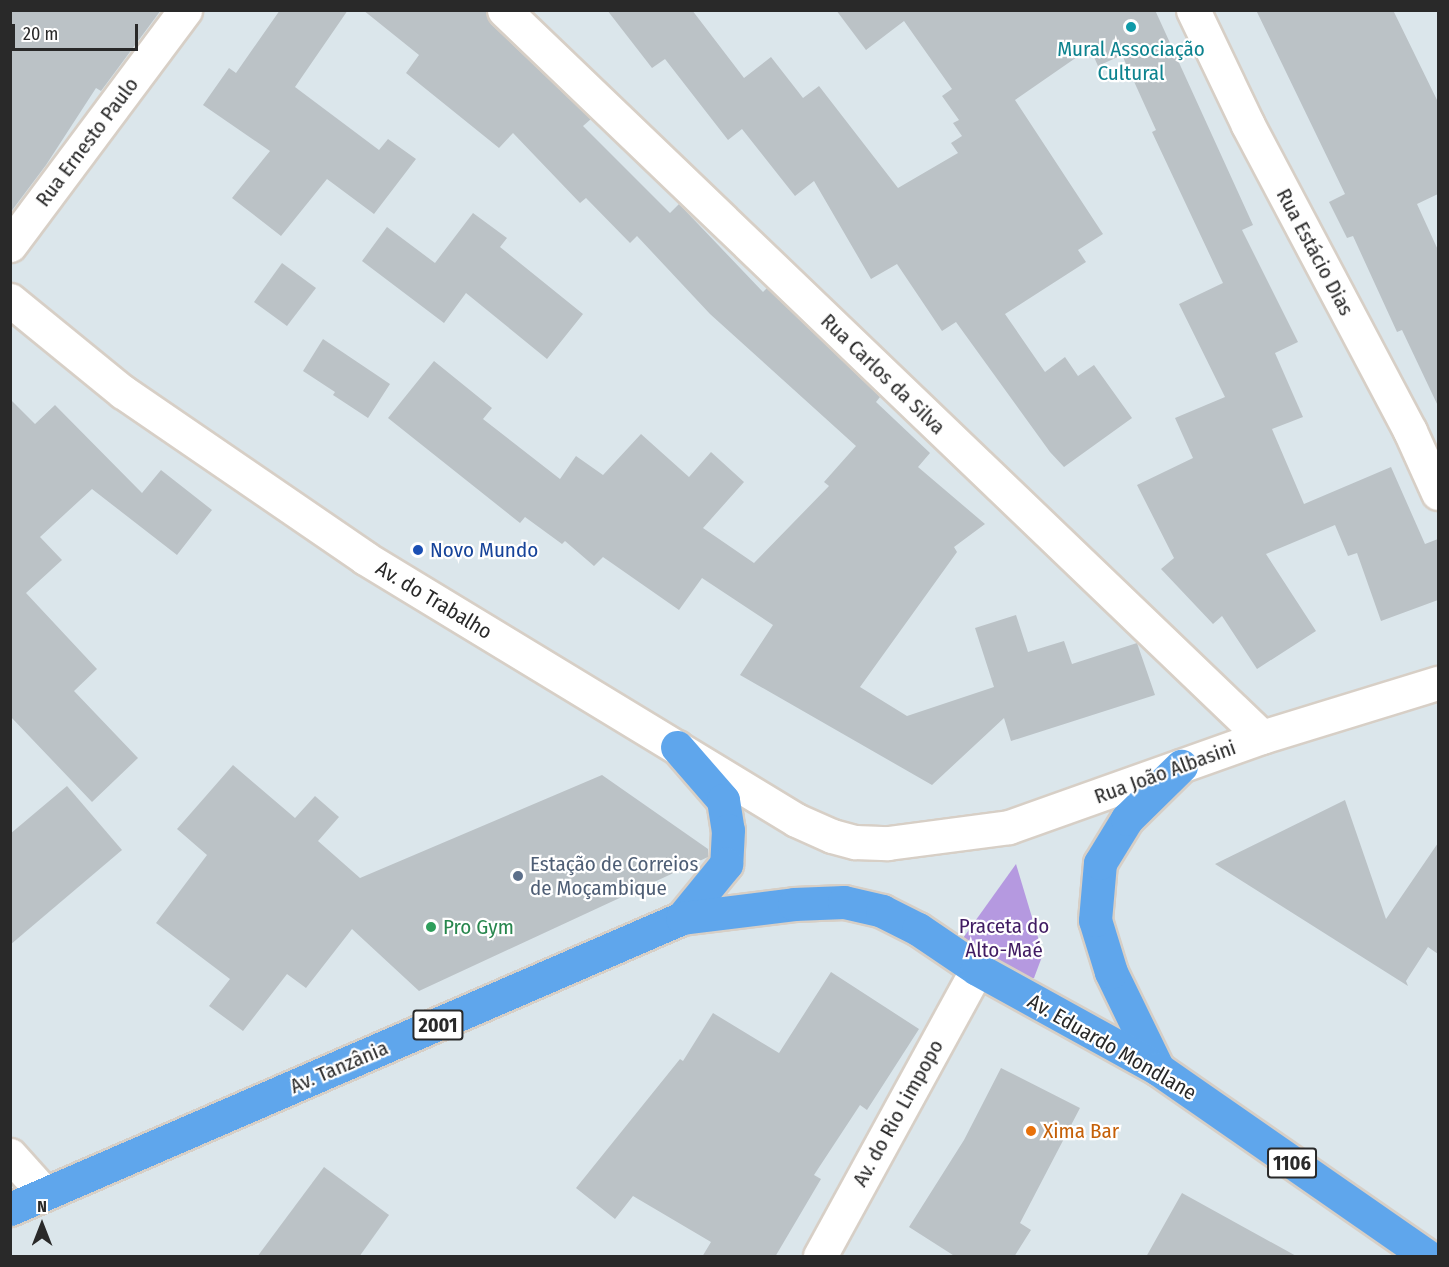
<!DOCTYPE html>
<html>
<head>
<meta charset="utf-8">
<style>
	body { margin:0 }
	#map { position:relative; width:1449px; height:1267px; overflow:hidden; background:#dbe6eb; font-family:"Fira Sans Condensed",sans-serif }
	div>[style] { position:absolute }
	.green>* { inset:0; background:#b599e0 }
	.building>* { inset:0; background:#bbc2c6 }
	.roads { filter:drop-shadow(2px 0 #d7cfc6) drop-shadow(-2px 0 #d7cfc6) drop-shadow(0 2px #d7cfc6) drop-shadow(0 -2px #d7cfc6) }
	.minor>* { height:33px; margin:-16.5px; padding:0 16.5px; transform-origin:16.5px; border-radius:16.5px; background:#fff }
	.secondary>* { height:33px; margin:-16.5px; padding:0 16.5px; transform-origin:16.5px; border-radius:16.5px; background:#fff }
	.primary>* { height:33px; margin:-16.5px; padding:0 16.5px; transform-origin:16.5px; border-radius:16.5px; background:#5fa6ec }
	.dots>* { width:16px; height:16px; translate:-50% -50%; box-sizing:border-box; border:3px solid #fff; border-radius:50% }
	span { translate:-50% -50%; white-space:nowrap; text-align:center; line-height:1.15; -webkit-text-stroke:4.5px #fff; paint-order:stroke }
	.shield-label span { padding:2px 4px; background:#fff; border:2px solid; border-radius:4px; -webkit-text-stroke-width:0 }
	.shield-label { font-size:20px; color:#292929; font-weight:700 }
	.culture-label { font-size:21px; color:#0d838f }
	.street-label { font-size:21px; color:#292929 }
	.transit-label { font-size:21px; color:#164399 }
	.left { translate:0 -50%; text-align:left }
	.service-label { font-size:21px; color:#4e5e75 }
	.park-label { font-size:21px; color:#411c63 }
	.leisure-label { font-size:21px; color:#27864d }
	.food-label { font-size:21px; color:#c56008 }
	.frame { position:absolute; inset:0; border:12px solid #292929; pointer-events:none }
	.north { position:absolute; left:12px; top:1195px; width:60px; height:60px; -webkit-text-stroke:4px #fff; paint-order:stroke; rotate:0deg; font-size:16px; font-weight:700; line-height:24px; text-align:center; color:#292929 }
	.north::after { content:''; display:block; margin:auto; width:21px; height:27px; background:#292929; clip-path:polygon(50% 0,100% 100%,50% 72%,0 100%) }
	.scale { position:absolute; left:12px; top:24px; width:126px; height:27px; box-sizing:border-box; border:3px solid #292929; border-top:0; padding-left:8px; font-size:18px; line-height:21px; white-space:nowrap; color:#292929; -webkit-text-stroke:4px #fff; paint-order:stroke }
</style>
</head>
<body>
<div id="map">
	<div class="green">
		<div style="clip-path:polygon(1016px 864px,1043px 954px,1034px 978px,1026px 979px,953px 952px)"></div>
	</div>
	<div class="building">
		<div style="clip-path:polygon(10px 10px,161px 10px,101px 91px,96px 88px,46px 165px,10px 213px)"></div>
		<div style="clip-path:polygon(280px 10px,348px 10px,295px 87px,379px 150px,388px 139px,416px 159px,374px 214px,327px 179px,281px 236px,232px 198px,270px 151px,203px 105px,229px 68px,236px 73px)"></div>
		<div style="clip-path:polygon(363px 10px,486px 11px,491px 24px,591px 119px,583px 126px,670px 213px,679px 204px,763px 292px,767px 288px,880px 397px,876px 402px,930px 453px,918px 467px,985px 524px,954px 547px,957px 552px,860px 687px,907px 716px,994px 687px,975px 628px,1016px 615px,1028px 652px,1064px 641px,1072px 664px,1137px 643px,1155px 695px,1011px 741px,1004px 718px,932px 785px,740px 675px,773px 625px,702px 578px,679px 610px,603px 557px,594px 566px,565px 541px,562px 544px,525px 517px,520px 523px,388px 418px,434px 361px,492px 408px,483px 419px,560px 479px,576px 456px,603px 475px,641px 434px,689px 477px,711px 452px,744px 482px,703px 528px,754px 563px,829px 486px,824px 482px,856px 446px,710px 314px,637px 236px,630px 243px,586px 198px,580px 203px,513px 133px,499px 148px,406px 73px,419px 55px)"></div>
		<div style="clip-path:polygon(607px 10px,692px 10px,744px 78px,771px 57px,803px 98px,819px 86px,898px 188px,958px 153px,951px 143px,962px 136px,953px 123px,959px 120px,942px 96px,952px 89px,904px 21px,866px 50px,836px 10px,1155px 10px,1253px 225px,1242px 230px,1298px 342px,1275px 353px,1303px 417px,1272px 429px,1304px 504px,1391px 467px,1425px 544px,1438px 539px,1438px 600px,1381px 621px,1357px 553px,1348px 556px,1335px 525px,1266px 554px,1316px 631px,1257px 669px,1222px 616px,1213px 624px,1161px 569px,1174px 558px,1137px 485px,1193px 458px,1175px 418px,1225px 397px,1179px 304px,1223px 283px,1152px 132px,1156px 130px,1122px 55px,1098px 66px,1090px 48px,1015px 100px,1103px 234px,1078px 250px,1086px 262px,1005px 314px,1045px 372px,1065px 357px,1078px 376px,1094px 365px,1132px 418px,1064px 467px,1050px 452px,956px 322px,942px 331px,897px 264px,871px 279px,814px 181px,795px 196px,742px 129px,728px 140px,665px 59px,652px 68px)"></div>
		<div style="clip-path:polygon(1256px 10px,1393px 10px,1438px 102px,1438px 194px,1417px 204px,1438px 250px,1438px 406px,1402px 330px,1397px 332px,1353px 236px,1347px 238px,1329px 202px,1345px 194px)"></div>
		<div style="clip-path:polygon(473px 213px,507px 238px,500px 247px,583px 314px,547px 359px,466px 293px,444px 323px,362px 261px,387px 227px,435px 263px)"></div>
		<div style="clip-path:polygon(282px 263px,316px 288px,287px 326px,254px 302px)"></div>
		<div style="clip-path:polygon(323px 339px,390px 384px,368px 418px,333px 395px,335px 392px,303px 371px)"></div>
		<div style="clip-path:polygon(10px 399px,35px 424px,55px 405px,142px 493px,161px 470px,212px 510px,177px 555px,92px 489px,40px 537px,62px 560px,26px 593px,97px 669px,74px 691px,138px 758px,92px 802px,10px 716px)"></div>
		<div style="clip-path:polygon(233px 765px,295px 818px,315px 796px,339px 817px,318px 841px,360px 878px,602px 775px,708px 849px,708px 857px,419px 991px,352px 929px,306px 988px,287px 974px,243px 1031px,209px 1006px,230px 979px,156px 923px,207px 855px,177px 829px)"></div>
		<div style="clip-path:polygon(67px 786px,122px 850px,10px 945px,10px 834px)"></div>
		<div style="clip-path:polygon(1345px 800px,1386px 919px,1438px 843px,1438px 954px,1428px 947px,1406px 981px,1408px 986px,1215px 864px)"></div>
		<div style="clip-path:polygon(831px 972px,919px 1029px,867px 1110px,860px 1105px,814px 1175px,821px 1179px,775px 1257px,702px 1257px,711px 1242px,633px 1196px,615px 1219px,576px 1188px,680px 1059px,683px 1061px,713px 1013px,779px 1053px)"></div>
		<div style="clip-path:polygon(1001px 1068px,1080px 1108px,1020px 1223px,1031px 1230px,1014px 1257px,956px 1257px,909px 1227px,964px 1140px)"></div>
		<div style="clip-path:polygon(324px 1167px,389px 1215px,359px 1257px,257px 1257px)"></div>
		<div style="clip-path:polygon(1182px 1193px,1298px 1257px,1146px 1257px)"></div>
	</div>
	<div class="roads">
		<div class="minor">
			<div style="left:504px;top:10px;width:1050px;rotate:43.8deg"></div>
			<div style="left:1193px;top:10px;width:127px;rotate:64.4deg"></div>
			<div style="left:1248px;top:125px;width:346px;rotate:62.1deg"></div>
			<div style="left:1410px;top:431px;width:68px;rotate:65.7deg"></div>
			<div style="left:10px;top:245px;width:293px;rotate:-53.3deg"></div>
			<div style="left:820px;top:1256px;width:327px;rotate:-61.3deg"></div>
		</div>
		<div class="secondary">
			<div style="left:10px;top:300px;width:146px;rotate:39.2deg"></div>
			<div style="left:123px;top:392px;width:293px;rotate:34.4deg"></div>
			<div style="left:365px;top:558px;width:504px;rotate:31.29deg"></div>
			<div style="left:796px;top:820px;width:39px;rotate:24deg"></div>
			<div style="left:832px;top:836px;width:24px;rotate:15deg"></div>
			<div style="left:855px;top:842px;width:33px;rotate:2deg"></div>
			<div style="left:888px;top:843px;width:122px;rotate:-7.5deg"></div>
			<div style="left:1009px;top:827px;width:269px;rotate:-19.6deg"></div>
			<div style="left:1262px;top:737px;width:184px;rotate:-17.1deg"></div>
			<div style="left:10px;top:1155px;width:52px;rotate:48.1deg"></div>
		</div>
		<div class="primary">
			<div style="left:677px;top:747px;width:70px;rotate:49deg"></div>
			<div style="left:723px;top:800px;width:30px;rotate:81deg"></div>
			<div style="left:728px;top:830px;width:34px;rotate:93deg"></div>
			<div style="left:726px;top:864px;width:70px;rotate:129.2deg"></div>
			<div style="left:1158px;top:1069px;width:108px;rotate:-115.9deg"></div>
			<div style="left:1111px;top:972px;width:54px;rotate:-107.1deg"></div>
			<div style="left:1095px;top:920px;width:57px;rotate:-85deg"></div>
			<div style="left:1100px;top:863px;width:52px;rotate:-58.5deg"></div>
			<div style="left:1127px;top:819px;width:76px;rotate:-44.5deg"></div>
			<div style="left:10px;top:1209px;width:732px;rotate:-23.41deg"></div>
			<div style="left:682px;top:918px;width:113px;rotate:-7.1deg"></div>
			<div style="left:794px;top:904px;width:50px;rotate:-2.3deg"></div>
			<div style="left:844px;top:902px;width:39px;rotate:13deg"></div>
			<div style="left:882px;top:911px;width:40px;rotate:26.6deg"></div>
			<div style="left:918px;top:929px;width:71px;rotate:34.1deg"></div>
			<div style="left:977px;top:969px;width:207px;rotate:28.9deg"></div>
			<div style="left:1158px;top:1069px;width:328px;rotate:34.8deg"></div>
		</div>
	</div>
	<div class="dots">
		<div style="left:1131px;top:27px;background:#0f9aa8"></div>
		<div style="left:418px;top:550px;background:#1a4fb4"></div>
		<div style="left:518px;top:876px;background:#5c6f8a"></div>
		<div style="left:431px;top:927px;background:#2e9e5b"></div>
		<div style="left:1031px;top:1131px;background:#e8710a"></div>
	</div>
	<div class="shield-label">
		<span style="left:438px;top:1025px">2001</span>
		<span style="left:1292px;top:1163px">1106</span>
	</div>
	<div class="culture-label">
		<span style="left:1131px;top:61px">Mural Associação<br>Cultural</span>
	</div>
	<div class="street-label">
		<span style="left:87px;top:142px;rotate:-53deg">Rua Ernesto Paulo</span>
		<span style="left:1315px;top:252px;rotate:62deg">Rua Estácio Dias</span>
		<span style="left:883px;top:374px;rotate:44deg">Rua Carlos da Silva</span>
		<span style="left:434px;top:600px;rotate:31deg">Av. do Trabalho</span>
		<span style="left:1165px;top:772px;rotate:-20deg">Rua João Albasini</span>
		<span style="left:1112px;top:1047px;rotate:30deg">Av. Eduardo Mondlane</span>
		<span style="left:339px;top:1067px;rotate:-23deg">Av. Tanzânia</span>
		<span style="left:898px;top:1113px;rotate:-61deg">Av. do Rio Limpopo</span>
	</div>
	<div class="transit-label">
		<span class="left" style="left:430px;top:550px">Novo Mundo</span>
	</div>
	<div class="service-label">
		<span class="left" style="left:530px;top:876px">Estação de Correios<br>de Moçambique</span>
	</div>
	<div class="park-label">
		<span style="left:1004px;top:938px">Praceta do<br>Alto-Maé</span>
	</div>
	<div class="leisure-label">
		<span class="left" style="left:443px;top:927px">Pro Gym</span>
	</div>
	<div class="food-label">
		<span class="left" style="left:1043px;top:1131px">Xima Bar</span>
	</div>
	<div class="frame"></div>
	<div class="north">N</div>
	<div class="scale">20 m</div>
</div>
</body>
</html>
